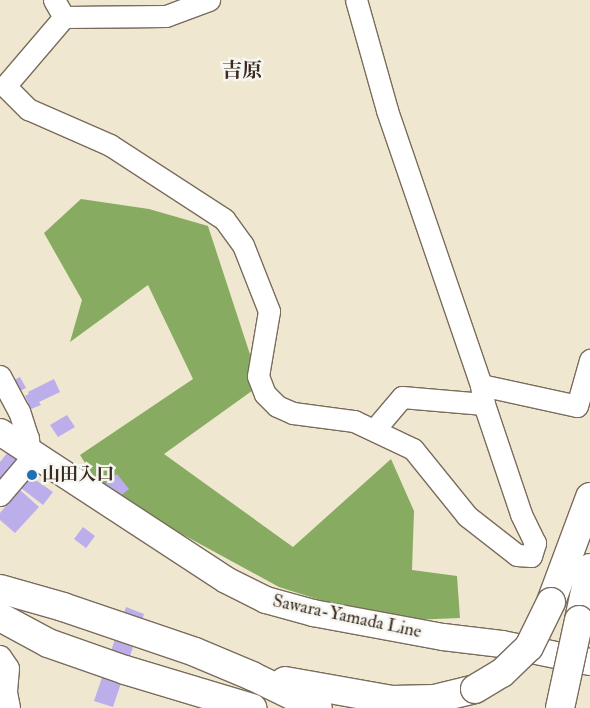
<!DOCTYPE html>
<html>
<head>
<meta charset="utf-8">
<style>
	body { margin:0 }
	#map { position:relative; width:590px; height:708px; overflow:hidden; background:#efe7d0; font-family:"IM FELL Double Pica","Noto Serif JP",serif }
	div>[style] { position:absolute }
	.forest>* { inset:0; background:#87ab60 }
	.building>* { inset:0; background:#bbaeeb }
	.roads { filter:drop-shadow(1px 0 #7a6c5c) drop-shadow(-1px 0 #7a6c5c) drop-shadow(0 1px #7a6c5c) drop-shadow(0 -1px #7a6c5c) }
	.minor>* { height:21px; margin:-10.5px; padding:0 10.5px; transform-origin:10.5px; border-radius:10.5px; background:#fff }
	.major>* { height:26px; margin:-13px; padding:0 13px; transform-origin:13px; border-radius:13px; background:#fff }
	.highway>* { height:28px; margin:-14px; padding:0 14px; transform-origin:14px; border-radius:14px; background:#fff }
	.bridges { filter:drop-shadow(1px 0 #7a6c5c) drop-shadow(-1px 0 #7a6c5c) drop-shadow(0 1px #7a6c5c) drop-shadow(0 -1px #7a6c5c) }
	.highway-bridge>* { height:28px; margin:-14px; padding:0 14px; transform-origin:14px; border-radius:14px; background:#fff }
	.dots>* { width:14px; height:14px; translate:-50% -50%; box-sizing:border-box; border:2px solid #f6f6f2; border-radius:50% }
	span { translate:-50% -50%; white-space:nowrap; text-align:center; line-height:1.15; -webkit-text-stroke:5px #f6f6f2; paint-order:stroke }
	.poi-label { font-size:18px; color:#3b2a1e; font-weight:700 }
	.left { translate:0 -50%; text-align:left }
	.street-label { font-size:18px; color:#3b2a1e }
	.quarter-label { font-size:20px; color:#3b2a1e; font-weight:700 }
</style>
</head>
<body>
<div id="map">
	<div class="forest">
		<div style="clip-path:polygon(81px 199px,149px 209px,208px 226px,260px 385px,164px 454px,293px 547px,391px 459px,414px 511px,412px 570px,457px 576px,460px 618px,386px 621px,279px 587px,103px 491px,80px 455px,193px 379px,148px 285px,70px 342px,82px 300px,44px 233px)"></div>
	</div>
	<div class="building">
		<div style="clip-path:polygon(20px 377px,26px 388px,14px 394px,9px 382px)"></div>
		<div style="clip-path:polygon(54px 379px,60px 392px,39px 402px,41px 405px,31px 409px,25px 396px,29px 394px,28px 392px)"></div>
		<div style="clip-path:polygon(67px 415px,75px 427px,58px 437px,50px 425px)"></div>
		<div style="clip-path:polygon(8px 452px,20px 463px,0 485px,0 462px)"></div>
		<div style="clip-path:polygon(117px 474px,129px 489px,117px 499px,105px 484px)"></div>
		<div style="clip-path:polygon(30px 476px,53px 492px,43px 505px,21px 488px)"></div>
		<div style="clip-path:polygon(20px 490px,39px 507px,15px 533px,0 520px,0 513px)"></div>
		<div style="clip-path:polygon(83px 527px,95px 536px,86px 548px,74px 539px)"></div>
		<div style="clip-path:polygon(126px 607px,144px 614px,113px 707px,94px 701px)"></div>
	</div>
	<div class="roads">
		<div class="minor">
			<div style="left:54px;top:0;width:20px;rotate:60deg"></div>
			<div style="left:64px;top:17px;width:91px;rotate:130.5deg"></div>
			<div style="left:5px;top:86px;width:33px;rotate:45deg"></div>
			<div style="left:28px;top:109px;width:90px;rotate:23.7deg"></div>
			<div style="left:110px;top:145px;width:136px;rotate:33deg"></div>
			<div style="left:224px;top:219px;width:32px;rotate:54deg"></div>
			<div style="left:243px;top:245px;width:71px;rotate:68.5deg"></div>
			<div style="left:269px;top:311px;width:66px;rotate:99.6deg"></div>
			<div style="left:258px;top:376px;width:19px;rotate:69deg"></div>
			<div style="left:265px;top:394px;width:17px;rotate:45deg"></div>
			<div style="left:277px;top:406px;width:17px;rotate:24deg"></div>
			<div style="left:293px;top:413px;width:62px;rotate:7.5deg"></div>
			<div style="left:354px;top:421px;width:65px;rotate:25.4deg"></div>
			<div style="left:413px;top:449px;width:86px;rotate:51.1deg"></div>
			<div style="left:467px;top:516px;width:63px;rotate:38deg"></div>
			<div style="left:517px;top:555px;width:14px;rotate:4deg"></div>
			<div style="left:531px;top:556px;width:14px;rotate:-73deg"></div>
			<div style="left:535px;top:543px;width:32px;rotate:-116deg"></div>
			<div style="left:521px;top:514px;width:116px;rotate:-108.6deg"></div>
			<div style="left:484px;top:404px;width:19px;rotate:-99deg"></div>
			<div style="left:481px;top:385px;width:291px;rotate:-108.9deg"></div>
			<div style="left:387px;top:110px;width:114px;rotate:-105.7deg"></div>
			<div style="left:64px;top:17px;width:102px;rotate:-0.6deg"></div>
			<div style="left:166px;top:16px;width:46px;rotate:-20.4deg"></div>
			<div style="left:0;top:376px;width:40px;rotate:62deg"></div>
			<div style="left:19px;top:411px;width:28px;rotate:72deg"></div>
			<div style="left:28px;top:438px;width:13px;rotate:86deg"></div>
			<div style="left:481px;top:385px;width:98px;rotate:12.3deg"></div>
			<div style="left:577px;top:406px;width:48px;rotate:-74.2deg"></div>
			<div style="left:374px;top:430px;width:43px;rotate:-49.7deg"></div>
			<div style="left:402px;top:397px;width:82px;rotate:4.9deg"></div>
			<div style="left:0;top:495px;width:52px;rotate:-49.6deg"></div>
			<div style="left:0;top:656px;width:14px;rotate:56deg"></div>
			<div style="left:8px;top:668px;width:24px;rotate:95deg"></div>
			<div style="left:6px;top:692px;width:16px;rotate:79deg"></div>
		</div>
		<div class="major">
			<div style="left:0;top:432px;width:270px;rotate:33.2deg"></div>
			<div style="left:226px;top:580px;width:45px;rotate:26.6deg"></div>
			<div style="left:266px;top:600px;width:49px;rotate:15.5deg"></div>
			<div style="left:313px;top:613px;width:132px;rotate:10.5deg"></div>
			<div style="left:443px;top:637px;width:59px;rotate:6.8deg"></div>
			<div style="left:502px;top:644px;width:90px;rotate:11.6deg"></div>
		</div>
		<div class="highway">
			<div style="left:0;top:589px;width:66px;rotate:15.9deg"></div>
			<div style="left:63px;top:607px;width:139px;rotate:18.8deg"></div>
			<div style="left:195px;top:652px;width:62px;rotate:22.8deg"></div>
			<div style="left:252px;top:676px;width:73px;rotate:25.9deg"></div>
			<div style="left:551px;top:602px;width:112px;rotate:-69.6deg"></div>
			<div style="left:0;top:617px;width:55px;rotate:28.4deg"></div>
			<div style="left:48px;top:643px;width:82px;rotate:19.3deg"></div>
			<div style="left:125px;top:670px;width:133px;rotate:16.7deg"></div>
			<div style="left:579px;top:620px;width:53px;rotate:-78.1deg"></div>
			<div style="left:285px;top:681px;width:109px;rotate:10.1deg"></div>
			<div style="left:392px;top:700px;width:42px;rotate:-1.4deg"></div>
			<div style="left:434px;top:699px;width:42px;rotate:-13.7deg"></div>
		</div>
	</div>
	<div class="bridges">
		<div class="highway-bridge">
			<div style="left:475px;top:689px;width:31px;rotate:-31deg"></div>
			<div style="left:502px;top:673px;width:37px;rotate:-44deg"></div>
			<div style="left:529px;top:647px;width:50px;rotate:-63.9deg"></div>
			<div style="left:560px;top:708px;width:90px;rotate:-77.8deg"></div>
		</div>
	</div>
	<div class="dots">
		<div style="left:32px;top:475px;background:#1f6fb2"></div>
	</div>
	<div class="poi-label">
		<span class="left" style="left:42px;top:475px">山田入口</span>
	</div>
	<div class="street-label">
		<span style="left:347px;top:617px;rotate:12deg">Sawara-Yamada Line</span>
	</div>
	<div class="quarter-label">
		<span style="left:242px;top:70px">吉原</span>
	</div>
</div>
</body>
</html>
